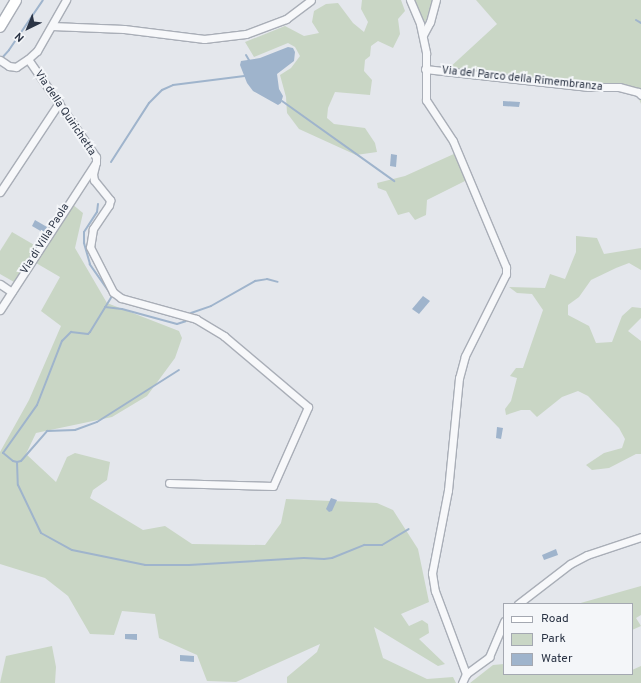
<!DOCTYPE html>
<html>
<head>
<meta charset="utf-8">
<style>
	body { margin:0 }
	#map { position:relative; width:641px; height:683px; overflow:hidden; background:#e4e7ec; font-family:Overpass,sans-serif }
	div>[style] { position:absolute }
	.green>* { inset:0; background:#c9d6c5 }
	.water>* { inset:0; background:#9fb4cc }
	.stream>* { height:2px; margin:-1px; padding:0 1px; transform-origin:1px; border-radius:1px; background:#9fb4cc }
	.roads { filter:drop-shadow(1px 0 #a9aeb7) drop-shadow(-1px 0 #a9aeb7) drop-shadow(0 1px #a9aeb7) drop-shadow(0 -1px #a9aeb7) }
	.minor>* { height:7px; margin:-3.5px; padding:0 3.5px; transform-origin:3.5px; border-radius:3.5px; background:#f7f8fa }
	.secondary>* { height:10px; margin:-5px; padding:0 5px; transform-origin:5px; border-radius:5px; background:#fff }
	span { translate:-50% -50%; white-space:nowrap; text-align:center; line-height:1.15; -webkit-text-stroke:4px #f4f6f9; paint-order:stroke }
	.street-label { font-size:11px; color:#2b3445 }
	.legend { position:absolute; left:503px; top:603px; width:130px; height:72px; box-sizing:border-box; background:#f4f6f9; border:1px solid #a4a8b1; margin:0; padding:5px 7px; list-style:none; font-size:12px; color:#2b3445 }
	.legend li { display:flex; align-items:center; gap:8px; height:20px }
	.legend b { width:20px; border:1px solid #a4a8b1 }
	.north { position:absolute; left:8px; top:8px; width:40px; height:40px; -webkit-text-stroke:3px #f4f6f9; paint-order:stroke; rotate:223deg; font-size:11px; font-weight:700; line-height:16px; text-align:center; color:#2b3445 }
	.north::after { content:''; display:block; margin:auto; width:14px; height:18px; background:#2b3445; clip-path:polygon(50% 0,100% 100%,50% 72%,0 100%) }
</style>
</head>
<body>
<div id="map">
	<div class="green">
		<div style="clip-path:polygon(362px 0,401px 0,405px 11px,398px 19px,400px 34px,393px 48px,378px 41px,371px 46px,370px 56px,365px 60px,364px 71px,372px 80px,370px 95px,335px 92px,328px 108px,327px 118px,334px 124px,365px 128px,375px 143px,377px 152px,356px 155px,299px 129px,287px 113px,286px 97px,280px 75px,291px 68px,300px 56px,295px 47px,288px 43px,254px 57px,245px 42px,285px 26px,304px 36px,319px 33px,312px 22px,314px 11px,326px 4px,338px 3px,353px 23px,364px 32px,368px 22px,361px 9px)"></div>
		<div style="clip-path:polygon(412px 0,432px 0,426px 21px,421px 20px)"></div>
		<div style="clip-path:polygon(476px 0,641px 0,641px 104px,637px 94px,624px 90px,447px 70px,497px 24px)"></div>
		<div style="clip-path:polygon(456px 153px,467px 180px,427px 200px,426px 215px,415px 220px,409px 212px,398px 215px,386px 191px,378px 188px,377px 183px,405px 176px)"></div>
		<div style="clip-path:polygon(72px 204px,83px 213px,75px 248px,107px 303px,179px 331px,182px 338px,175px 358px,147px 396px,112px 417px,36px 433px,26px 454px,56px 482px,67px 457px,75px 453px,110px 462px,107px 480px,93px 490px,90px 498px,143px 530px,165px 526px,192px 544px,265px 545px,281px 523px,286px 499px,377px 503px,393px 510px,418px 549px,429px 602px,401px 614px,409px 626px,422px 620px,428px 624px,429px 633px,419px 639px,445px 664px,438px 666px,374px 627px,383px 658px,427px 679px,453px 677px,456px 683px,287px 683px,287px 677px,317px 652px,320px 644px,236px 682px,207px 681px,197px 655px,159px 638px,155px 614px,122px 611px,114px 635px,90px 634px,68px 596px,45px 578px,0 564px,0 452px,29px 400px,61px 326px,41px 311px,60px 277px,36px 263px)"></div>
		<div style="clip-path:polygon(12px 232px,36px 246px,14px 282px,0 274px,0 251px)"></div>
		<div style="clip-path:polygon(576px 236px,597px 238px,604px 254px,641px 248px,641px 270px,629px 263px,616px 268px,591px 280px,579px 297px,568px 305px,568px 315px,589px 326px,596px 343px,612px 342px,622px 316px,632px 307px,641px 308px,641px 318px,628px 331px,641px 341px,641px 454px,636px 454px,609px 468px,592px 470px,586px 465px,604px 453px,622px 448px,625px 439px,619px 428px,588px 396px,578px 391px,562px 397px,537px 417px,530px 410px,521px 410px,506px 415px,505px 409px,511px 401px,517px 378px,510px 376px,516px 368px,523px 368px,543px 310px,532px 294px,517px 293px,509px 287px,545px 288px,550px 274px,565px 279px,576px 252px)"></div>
		<div style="clip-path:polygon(641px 586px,641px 615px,636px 618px,641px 626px,632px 630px,632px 604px,577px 604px)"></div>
		<div style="clip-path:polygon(52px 646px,56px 667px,55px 683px,0 683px,6px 656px)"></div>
		<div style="clip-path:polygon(504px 664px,504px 674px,632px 674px,632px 670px,641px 666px,641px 683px,470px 683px,493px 665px)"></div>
	</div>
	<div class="water">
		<div style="clip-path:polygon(288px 47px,293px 48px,295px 52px,294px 61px,277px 74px,279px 89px,283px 96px,281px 103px,278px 105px,253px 91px,247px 83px,240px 65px,241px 61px,260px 58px)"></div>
		<div style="clip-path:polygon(503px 101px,520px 102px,519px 107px,503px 106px)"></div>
		<div style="clip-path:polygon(391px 154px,397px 155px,396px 167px,390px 166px)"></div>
		<div style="clip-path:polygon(35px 220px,47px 227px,44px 233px,32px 226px)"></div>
		<div style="clip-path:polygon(423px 296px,430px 301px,419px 314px,412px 309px)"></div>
		<div style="clip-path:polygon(497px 427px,503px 428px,501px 439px,496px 438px)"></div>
		<div style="clip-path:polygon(331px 498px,337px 500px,332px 511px,329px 512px,326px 509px)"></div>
		<div style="clip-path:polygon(556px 549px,558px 555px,544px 560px,542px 555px)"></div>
		<div style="clip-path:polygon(125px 634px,137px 634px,137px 640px,125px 639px)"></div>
		<div style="clip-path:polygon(180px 655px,194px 656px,194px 662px,180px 661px)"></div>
	</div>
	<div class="stream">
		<div style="left:636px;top:20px;width:6px;rotate:31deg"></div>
		<div style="left:246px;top:55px;width:6px;rotate:59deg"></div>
		<div style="left:1px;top:59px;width:12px;rotate:-48deg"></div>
		<div style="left:9px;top:50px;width:60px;rotate:-55.8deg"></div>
		<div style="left:282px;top:101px;width:138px;rotate:35.5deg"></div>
		<div style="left:111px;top:162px;width:70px;rotate:-57.2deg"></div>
		<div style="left:149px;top:103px;width:18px;rotate:-45deg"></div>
		<div style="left:162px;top:90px;width:12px;rotate:-24deg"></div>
		<div style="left:173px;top:85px;width:72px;rotate:-7.2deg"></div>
		<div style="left:105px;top:307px;width:17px;rotate:7deg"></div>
		<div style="left:122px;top:309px;width:57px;rotate:15.3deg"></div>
		<div style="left:177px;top:324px;width:9px;rotate:-18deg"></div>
		<div style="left:191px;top:313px;width:21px;rotate:-19deg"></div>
		<div style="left:211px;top:306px;width:51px;rotate:-29.6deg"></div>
		<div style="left:255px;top:281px;width:12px;rotate:-9deg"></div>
		<div style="left:267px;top:279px;width:11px;rotate:15deg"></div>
		<div style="left:17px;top:462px;width:23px;rotate:88deg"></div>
		<div style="left:18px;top:485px;width:53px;rotate:64.4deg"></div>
		<div style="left:41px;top:533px;width:35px;rotate:29deg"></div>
		<div style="left:72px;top:550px;width:75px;rotate:11.6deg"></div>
		<div style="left:145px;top:565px;width:44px"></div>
		<div style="left:189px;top:565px;width:115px;rotate:-3.5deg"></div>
		<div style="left:304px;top:558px;width:20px;rotate:3deg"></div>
		<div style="left:324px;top:559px;width:8px;rotate:-7deg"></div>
		<div style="left:332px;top:558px;width:35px;rotate:-22deg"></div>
		<div style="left:364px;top:545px;width:18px"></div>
		<div style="left:382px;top:545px;width:31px;rotate:-31deg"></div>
		<div style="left:17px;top:462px;width:4px;rotate:-166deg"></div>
		<div style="left:13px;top:461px;width:13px;rotate:-141deg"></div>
		<div style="left:3px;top:453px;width:59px;rotate:-54.7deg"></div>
		<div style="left:37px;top:405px;width:69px;rotate:-68.7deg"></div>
		<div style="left:62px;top:341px;width:13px;rotate:-45deg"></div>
		<div style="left:71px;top:332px;width:17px;rotate:7deg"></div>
		<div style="left:88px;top:334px;width:3px;rotate:-45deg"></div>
		<div style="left:90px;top:332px;width:42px;rotate:-58.6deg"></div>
		<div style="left:112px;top:296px;width:39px;rotate:-125deg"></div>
		<div style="left:90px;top:264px;width:22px;rotate:-106deg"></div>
		<div style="left:84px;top:243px;width:11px;rotate:-90deg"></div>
		<div style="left:84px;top:232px;width:24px;rotate:-57deg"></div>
		<div style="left:97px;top:212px;width:8px;rotate:-83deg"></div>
		<div style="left:17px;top:462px;width:4px;rotate:-14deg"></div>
		<div style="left:21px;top:461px;width:40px;rotate:-49deg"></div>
		<div style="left:47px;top:431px;width:28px;rotate:-2deg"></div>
		<div style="left:75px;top:430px;width:23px;rotate:-20deg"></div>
		<div style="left:97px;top:422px;width:97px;rotate:-32.4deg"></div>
	</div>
	<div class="roads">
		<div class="minor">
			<div style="left:410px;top:0;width:26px;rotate:67deg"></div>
			<div style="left:420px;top:24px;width:30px;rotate:78deg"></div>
			<div style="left:426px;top:53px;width:47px;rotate:90deg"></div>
			<div style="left:426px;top:100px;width:49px;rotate:56.6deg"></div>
			<div style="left:453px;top:141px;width:137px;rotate:67.2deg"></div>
			<div style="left:506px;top:267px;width:7px;rotate:90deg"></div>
			<div style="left:506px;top:274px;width:92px;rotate:116.6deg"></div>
			<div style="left:465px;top:356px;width:23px;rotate:105deg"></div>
			<div style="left:459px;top:378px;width:113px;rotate:95.6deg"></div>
			<div style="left:448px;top:490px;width:85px;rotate:100.9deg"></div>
			<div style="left:432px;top:573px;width:18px;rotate:81deg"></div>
			<div style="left:435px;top:591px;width:89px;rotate:69.5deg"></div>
			<div style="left:466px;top:674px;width:10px;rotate:114deg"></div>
			<div style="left:52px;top:26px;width:72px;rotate:2.4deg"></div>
			<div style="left:124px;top:29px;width:81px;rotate:7.1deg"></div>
			<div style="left:204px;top:39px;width:42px;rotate:-6.8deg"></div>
			<div style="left:246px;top:34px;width:43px;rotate:-20.6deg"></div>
			<div style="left:286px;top:19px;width:31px;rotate:-37deg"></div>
			<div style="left:423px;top:35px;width:15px;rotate:-62deg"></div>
			<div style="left:430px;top:22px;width:23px;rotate:-75deg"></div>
			<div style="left:0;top:60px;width:11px;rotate:34deg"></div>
			<div style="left:9px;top:66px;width:7px;rotate:8deg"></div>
			<div style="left:16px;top:67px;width:14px;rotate:-34deg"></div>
			<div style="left:28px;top:59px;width:12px;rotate:-42deg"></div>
			<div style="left:37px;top:51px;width:59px;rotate:-60.4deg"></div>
			<div style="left:425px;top:69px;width:165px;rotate:6.3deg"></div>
			<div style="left:589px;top:87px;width:30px"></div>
			<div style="left:619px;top:87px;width:20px;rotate:15deg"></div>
			<div style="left:638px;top:92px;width:4px;rotate:45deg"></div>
			<div style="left:96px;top:162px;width:12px;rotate:104deg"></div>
			<div style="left:93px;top:174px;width:6px;rotate:81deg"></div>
			<div style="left:94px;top:180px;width:26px;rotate:51deg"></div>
			<div style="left:110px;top:200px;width:5px;rotate:101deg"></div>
			<div style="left:109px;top:205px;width:29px;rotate:124deg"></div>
			<div style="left:93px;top:229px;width:18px;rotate:99deg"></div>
			<div style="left:90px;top:247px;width:51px;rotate:62.9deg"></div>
			<div style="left:113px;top:292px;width:10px;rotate:37deg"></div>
			<div style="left:121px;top:298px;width:78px;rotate:15.6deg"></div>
			<div style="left:196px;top:319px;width:33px;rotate:31deg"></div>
			<div style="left:224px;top:336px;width:110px;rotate:40.2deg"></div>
			<div style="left:308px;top:407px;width:86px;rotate:113.9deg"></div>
			<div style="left:273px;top:486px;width:104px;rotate:-178.3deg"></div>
			<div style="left:0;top:192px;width:107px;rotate:-56.5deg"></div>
			<div style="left:0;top:284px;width:14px;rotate:34deg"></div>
			<div style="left:0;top:310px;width:176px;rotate:-57deg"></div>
			<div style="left:96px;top:162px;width:5px;rotate:-90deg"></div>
			<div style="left:96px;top:157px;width:119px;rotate:-124.8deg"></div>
			<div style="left:518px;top:604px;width:66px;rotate:-37.6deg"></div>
			<div style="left:570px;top:564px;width:19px;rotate:-28deg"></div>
			<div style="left:587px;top:555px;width:57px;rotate:-18.4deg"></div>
			<div style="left:466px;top:674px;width:29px;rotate:-36deg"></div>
			<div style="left:489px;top:657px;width:39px;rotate:-67deg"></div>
		</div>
		<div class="secondary">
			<div style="left:0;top:27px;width:31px;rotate:-59deg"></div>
		</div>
	</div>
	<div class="street-label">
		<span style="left:522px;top:79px;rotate:6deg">Via del Parco della Rimembranza</span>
		<span style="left:65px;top:113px;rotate:56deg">Via della Quirichetta</span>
		<span style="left:45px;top:239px;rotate:-58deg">Via di Villa Paola</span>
	</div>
	<ul class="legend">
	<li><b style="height:5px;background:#fff"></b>Road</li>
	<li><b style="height:11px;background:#c9d6c5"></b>Park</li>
	<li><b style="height:11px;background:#9fb4cc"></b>Water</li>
	</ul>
	<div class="north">N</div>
</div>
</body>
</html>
